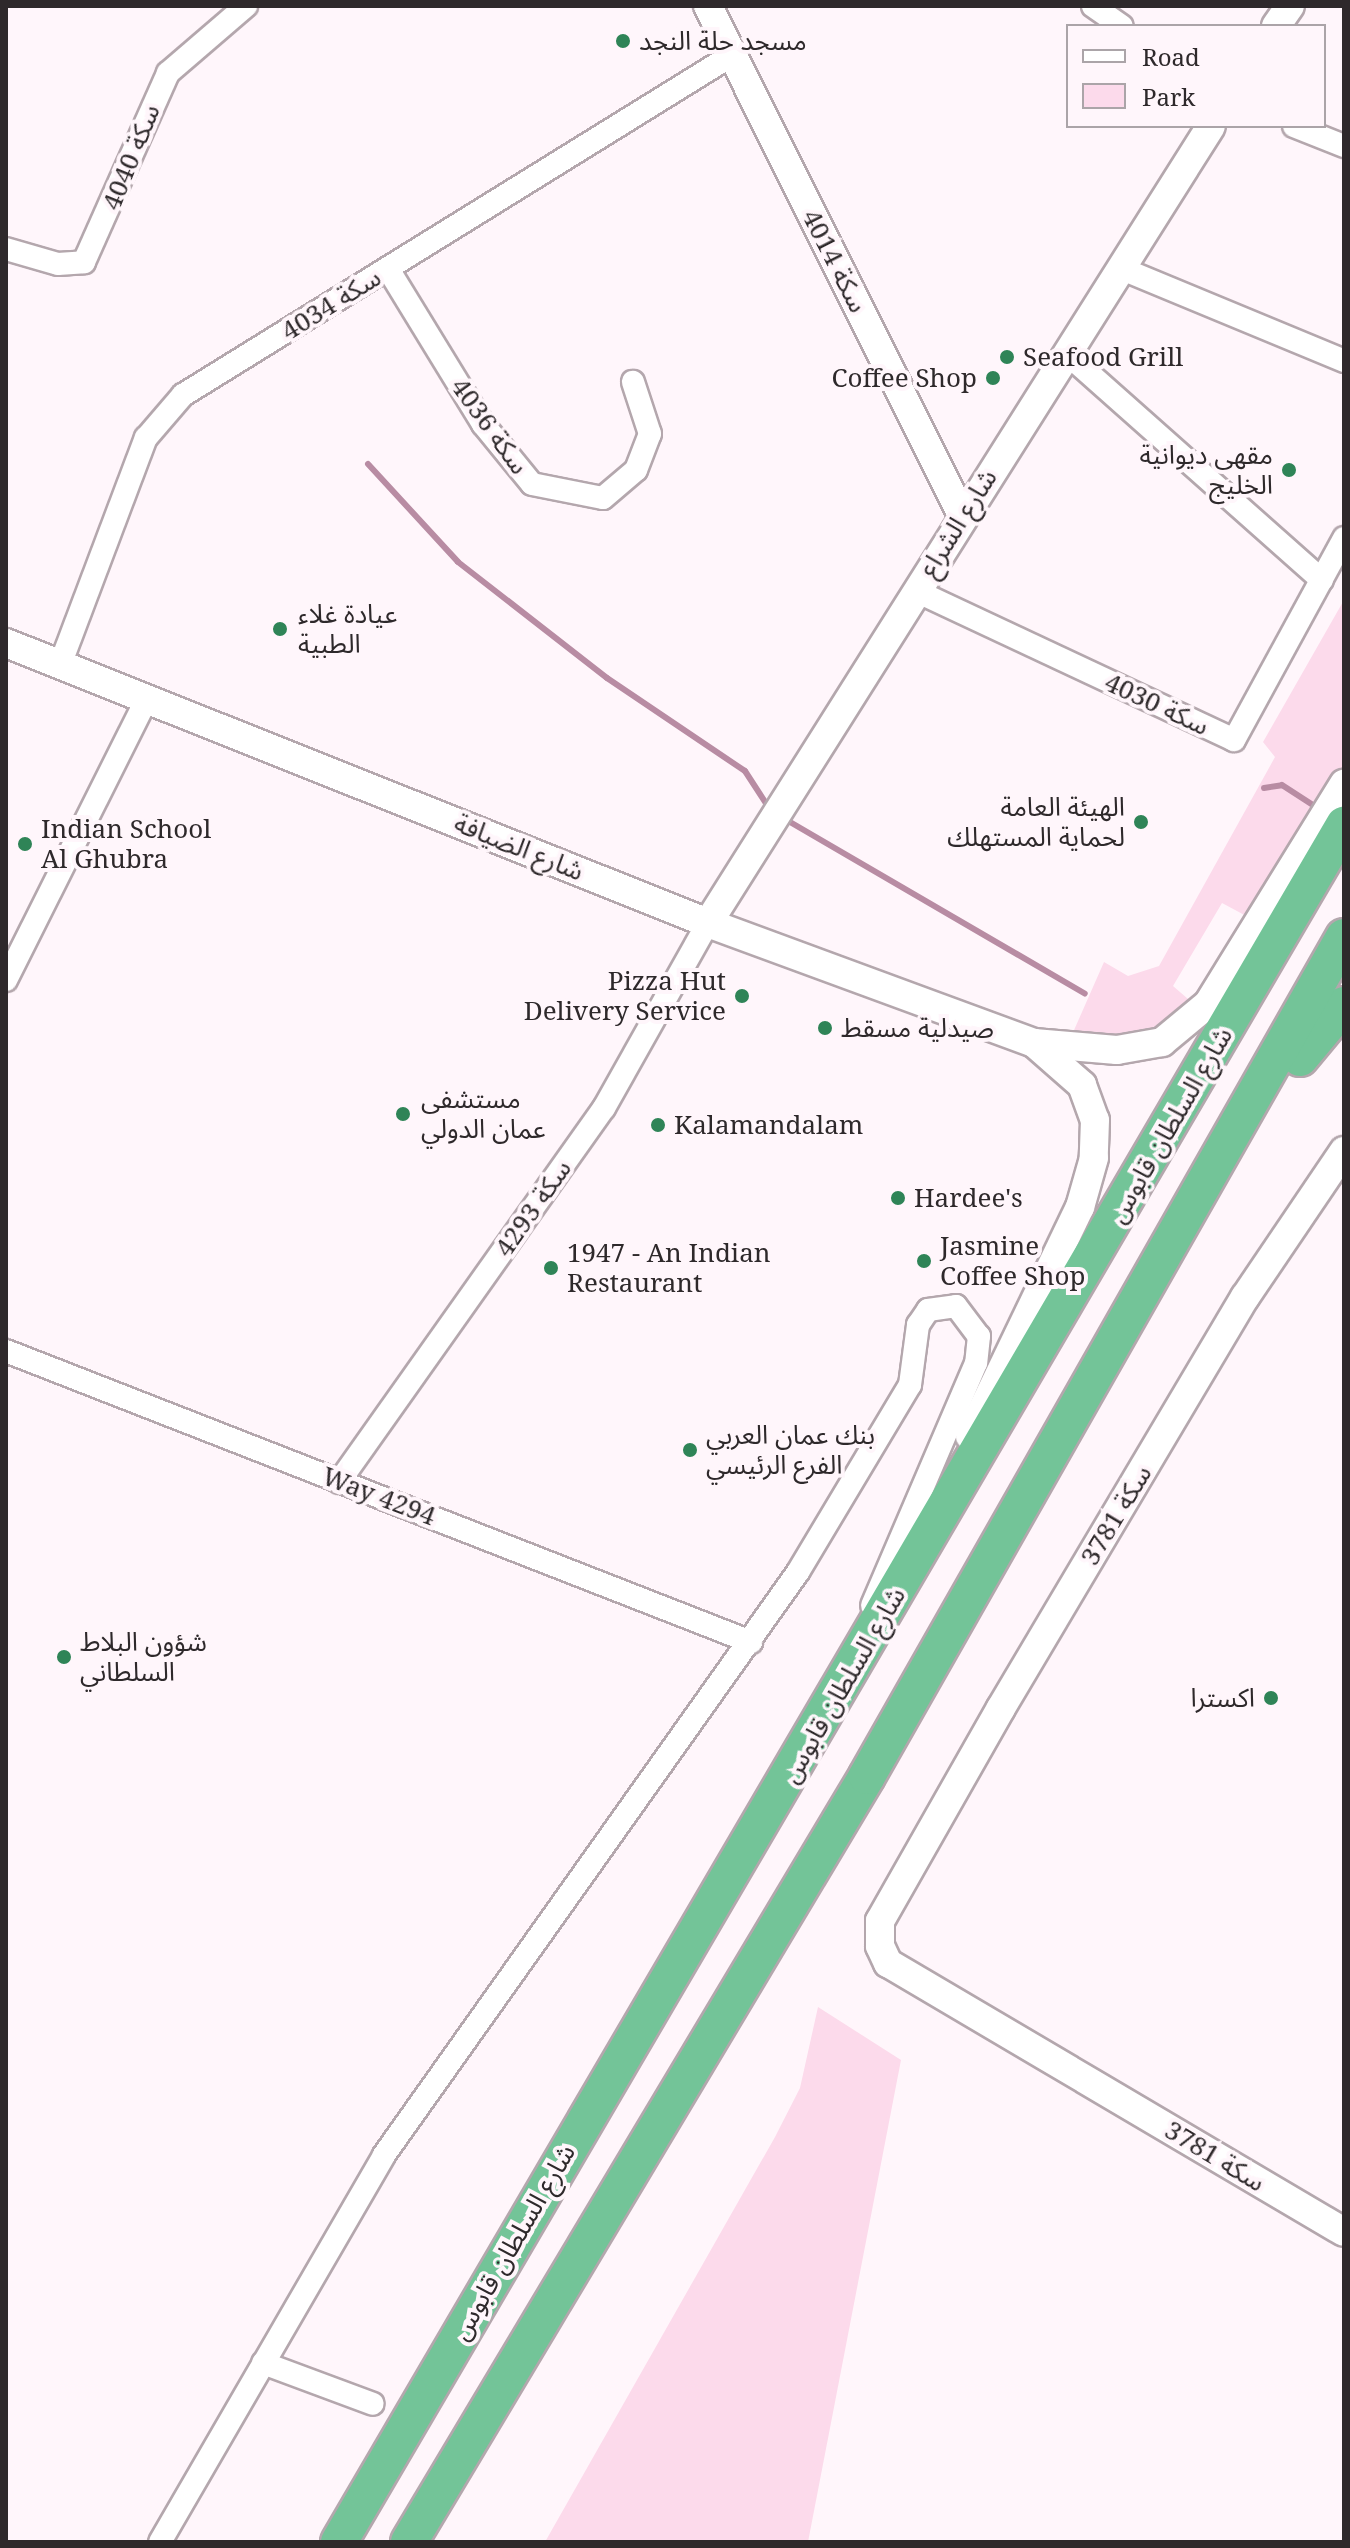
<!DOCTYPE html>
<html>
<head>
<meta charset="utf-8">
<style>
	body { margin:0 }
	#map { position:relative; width:1350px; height:2548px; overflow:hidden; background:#fff6fb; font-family:"Noto Serif","Noto Sans Arabic",serif }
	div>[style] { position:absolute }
	.green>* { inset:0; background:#fcdaeb }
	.stream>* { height:6px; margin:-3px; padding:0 3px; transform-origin:3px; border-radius:3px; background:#b88ca3 }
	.roads { filter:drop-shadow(2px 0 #b4a7ad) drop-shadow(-2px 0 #b4a7ad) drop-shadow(0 2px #b4a7ad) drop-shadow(0 -2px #b4a7ad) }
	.minor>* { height:22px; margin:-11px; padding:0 11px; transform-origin:11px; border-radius:11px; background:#fff }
	.tertiary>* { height:28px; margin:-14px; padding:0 14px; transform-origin:14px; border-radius:14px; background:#fff }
	.trunk>* { height:36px; margin:-18px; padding:0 18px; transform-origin:18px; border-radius:18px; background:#73c498 }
	.dots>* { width:22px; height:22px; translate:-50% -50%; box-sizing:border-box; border:4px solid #fff6fb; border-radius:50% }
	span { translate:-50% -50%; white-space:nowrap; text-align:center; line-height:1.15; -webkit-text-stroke:8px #fff6fb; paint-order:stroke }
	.poi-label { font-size:26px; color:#2e292b }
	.left { translate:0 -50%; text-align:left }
	.right { translate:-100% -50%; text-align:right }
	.street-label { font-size:26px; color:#2e292b }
	.frame { position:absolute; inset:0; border:8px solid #2e292b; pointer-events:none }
	.legend { position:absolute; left:1066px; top:24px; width:260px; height:104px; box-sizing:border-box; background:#fff6fb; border:2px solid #aba4a8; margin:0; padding:10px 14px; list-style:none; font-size:24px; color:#2e292b }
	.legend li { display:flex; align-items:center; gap:16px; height:40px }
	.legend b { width:40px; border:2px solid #aba4a8 }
</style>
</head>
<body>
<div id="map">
	<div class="green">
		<div style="clip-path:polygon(1344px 600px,1344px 771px,1250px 918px,1222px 903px,1173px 986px,1195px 1005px,1159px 1036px,1071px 1037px,1104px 962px,1128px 976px,1159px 966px,1275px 757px,1263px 742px)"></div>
		<div style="clip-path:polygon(818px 2007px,901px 2060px,808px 2542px,545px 2542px,775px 2137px,800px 2088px)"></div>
	</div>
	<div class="stream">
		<div style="left:368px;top:464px;width:133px;rotate:47.4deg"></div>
		<div style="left:458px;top:562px;width:189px;rotate:37.9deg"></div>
		<div style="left:607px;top:678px;width:166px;rotate:34deg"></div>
		<div style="left:745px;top:771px;width:44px;rotate:57deg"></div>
		<div style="left:1264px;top:788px;width:18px;rotate:-9deg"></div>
		<div style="left:1282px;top:785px;width:35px;rotate:33deg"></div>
		<div style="left:790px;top:822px;width:341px;rotate:30.2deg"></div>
	</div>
	<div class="roads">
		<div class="minor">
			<div style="left:1093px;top:6px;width:35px;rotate:35deg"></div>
			<div style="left:1294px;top:126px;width:54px;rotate:21.8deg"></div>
			<div style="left:6px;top:249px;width:54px;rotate:16.1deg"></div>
			<div style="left:58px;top:264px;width:26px;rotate:-4deg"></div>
			<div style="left:84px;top:262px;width:207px;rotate:-66deg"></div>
			<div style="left:168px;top:73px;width:103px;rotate:-40.7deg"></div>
			<div style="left:1120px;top:268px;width:243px;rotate:22.5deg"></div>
			<div style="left:388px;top:269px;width:182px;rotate:58.5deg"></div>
			<div style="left:483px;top:424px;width:77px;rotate:50.8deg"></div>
			<div style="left:532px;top:484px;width:72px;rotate:11.2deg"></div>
			<div style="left:603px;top:498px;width:43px;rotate:-40.3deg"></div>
			<div style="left:636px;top:470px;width:39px;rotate:-69deg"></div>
			<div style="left:650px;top:434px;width:55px;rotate:-108.1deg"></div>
			<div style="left:1066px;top:353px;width:342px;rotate:41.6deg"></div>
			<div style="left:916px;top:591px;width:351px;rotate:25.1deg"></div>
			<div style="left:1234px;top:740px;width:230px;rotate:-61.4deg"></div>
			<div style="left:60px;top:665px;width:243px;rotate:-69.3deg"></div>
			<div style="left:146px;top:438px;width:57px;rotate:-49.3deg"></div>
			<div style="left:183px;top:395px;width:646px;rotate:-31.77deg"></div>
			<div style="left:6px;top:980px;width:314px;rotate:-63.4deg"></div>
			<div style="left:6px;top:1351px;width:800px;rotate:21.34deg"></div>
			<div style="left:339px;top:1482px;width:458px;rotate:-54.7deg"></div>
			<div style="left:604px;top:1108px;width:212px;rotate:-60.7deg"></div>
			<div style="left:263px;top:2363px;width:117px;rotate:20.4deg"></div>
			<div style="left:160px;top:2542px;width:447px;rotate:-59.9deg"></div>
			<div style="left:384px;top:2155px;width:715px;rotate:-54.62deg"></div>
			<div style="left:798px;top:1572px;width:218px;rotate:-59.1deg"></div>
			<div style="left:910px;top:1385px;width:61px;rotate:-82.4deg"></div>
			<div style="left:918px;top:1325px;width:18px;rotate:-56deg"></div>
			<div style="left:928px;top:1310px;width:28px;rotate:-8deg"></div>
			<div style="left:956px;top:1306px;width:38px;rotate:53deg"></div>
			<div style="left:979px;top:1336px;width:27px;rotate:96deg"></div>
			<div style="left:976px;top:1363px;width:264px;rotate:113.2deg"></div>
		</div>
		<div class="tertiary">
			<div style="left:708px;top:6px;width:569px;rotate:63.48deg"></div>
			<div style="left:1276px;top:26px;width:24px;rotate:-55deg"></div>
			<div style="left:6px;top:643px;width:756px;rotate:21.75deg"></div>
			<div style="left:708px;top:923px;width:347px;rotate:20.2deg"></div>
			<div style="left:1034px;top:1043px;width:64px;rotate:41.2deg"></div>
			<div style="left:1082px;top:1085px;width:37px;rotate:70deg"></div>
			<div style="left:1095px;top:1120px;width:38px;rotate:92deg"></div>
			<div style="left:1094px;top:1158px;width:51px;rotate:105.9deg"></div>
			<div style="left:1080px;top:1207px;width:254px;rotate:115.7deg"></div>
			<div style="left:708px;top:923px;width:942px;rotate:-57.74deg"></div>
			<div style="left:1034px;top:1043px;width:83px;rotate:4.8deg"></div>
			<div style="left:1117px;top:1050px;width:46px;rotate:-10.1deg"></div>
			<div style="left:1162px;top:1042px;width:60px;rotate:-39.6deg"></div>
			<div style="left:1208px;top:1004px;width:259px;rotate:-58.3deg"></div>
			<div style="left:1344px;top:1151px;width:176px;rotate:124.1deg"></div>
			<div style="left:1245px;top:1297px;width:478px;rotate:120.7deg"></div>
			<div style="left:1001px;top:1708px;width:245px;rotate:119.6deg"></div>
			<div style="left:880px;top:1921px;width:25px;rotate:90deg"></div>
			<div style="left:880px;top:1946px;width:19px;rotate:65deg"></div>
			<div style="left:888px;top:1963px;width:529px;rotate:30.54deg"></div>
		</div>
		<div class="trunk">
			<div style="left:1300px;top:1058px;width:69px;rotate:-50.3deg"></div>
			<div style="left:339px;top:2542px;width:1990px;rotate:-59.66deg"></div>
			<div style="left:409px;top:2542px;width:892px;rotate:-59.12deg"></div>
			<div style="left:867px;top:1776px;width:965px;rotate:-60.38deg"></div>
		</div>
	</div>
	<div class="dots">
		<div style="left:623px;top:41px;background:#2f8457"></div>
		<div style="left:1007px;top:357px;background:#2f8457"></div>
		<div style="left:993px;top:378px;background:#2f8457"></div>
		<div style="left:1289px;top:470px;background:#2f8457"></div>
		<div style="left:280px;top:629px;background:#2f8457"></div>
		<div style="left:1141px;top:822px;background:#2f8457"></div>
		<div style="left:25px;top:844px;background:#2f8457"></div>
		<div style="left:742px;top:996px;background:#2f8457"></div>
		<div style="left:825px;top:1028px;background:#2f8457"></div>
		<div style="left:403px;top:1114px;background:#2f8457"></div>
		<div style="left:658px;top:1125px;background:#2f8457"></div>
		<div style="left:898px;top:1198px;background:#2f8457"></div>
		<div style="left:924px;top:1261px;background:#2f8457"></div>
		<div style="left:551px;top:1268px;background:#2f8457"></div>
		<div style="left:690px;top:1450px;background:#2f8457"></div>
		<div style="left:64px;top:1657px;background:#2f8457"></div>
		<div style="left:1271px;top:1698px;background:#2f8457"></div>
	</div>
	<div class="poi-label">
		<span class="left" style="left:639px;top:41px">مسجد حلة النجد</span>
		<span class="left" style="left:1023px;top:357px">Seafood Grill</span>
		<span class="right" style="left:977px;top:378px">Coffee Shop</span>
		<span class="right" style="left:1273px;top:470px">مقهى ديوانية<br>الخليج</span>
		<span class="left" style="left:298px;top:629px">عيادة غلاء<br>الطبية</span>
		<span class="right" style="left:1125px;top:822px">الهيئة العامة<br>لحماية المستهلك</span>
		<span class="left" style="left:41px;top:844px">Indian School<br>Al Ghubra</span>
		<span class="right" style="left:726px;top:996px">Pizza Hut<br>Delivery Service</span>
		<span class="left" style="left:841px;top:1028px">صيدلية مسقط</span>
		<span class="left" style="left:421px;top:1114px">مستشفى<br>عمان الدولي</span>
		<span class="left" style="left:674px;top:1125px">Kalamandalam</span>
		<span class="left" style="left:914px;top:1198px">Hardee's</span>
		<span class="left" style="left:940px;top:1261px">Jasmine<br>Coffee Shop</span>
		<span class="left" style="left:567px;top:1268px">1947 - An Indian<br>Restaurant</span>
		<span class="left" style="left:706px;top:1450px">بنك عمان العربي<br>الفرع الرئيسي</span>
		<span class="left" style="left:80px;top:1657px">شؤون البلاط<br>السلطاني</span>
		<span class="right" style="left:1255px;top:1698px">اكسترا</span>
	</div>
	<div class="street-label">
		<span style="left:131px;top:157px;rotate:-68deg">سكة 4040</span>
		<span style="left:835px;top:261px;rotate:63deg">سكة 4014</span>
		<span style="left:331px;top:304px;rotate:-32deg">سكة 4034</span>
		<span style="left:490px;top:426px;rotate:54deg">سكة 4036</span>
		<span style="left:958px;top:523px;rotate:-58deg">شارع الشراع</span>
		<span style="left:1157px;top:704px;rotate:25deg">سكة 4030</span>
		<span style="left:519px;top:847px;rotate:22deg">شارع الضيافة</span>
		<span style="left:1170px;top:1125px;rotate:-60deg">شارع السلطان قابوس</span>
		<span style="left:533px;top:1208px;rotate:-55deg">سكة 4293</span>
		<span style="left:379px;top:1496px;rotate:21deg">Way 4294</span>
		<span style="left:1116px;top:1515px;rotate:-59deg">سكة 3781</span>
		<span style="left:843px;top:1685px;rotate:-60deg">شارع السلطان قابوس</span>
		<span style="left:1215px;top:2156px;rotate:31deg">سكة 3781</span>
		<span style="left:513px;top:2242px;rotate:-60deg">شارع السلطان قابوس</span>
	</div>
	<div class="frame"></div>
	<ul class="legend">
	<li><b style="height:10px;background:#fff"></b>Road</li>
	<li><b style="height:22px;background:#fcdaeb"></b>Park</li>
	</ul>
</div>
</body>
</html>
